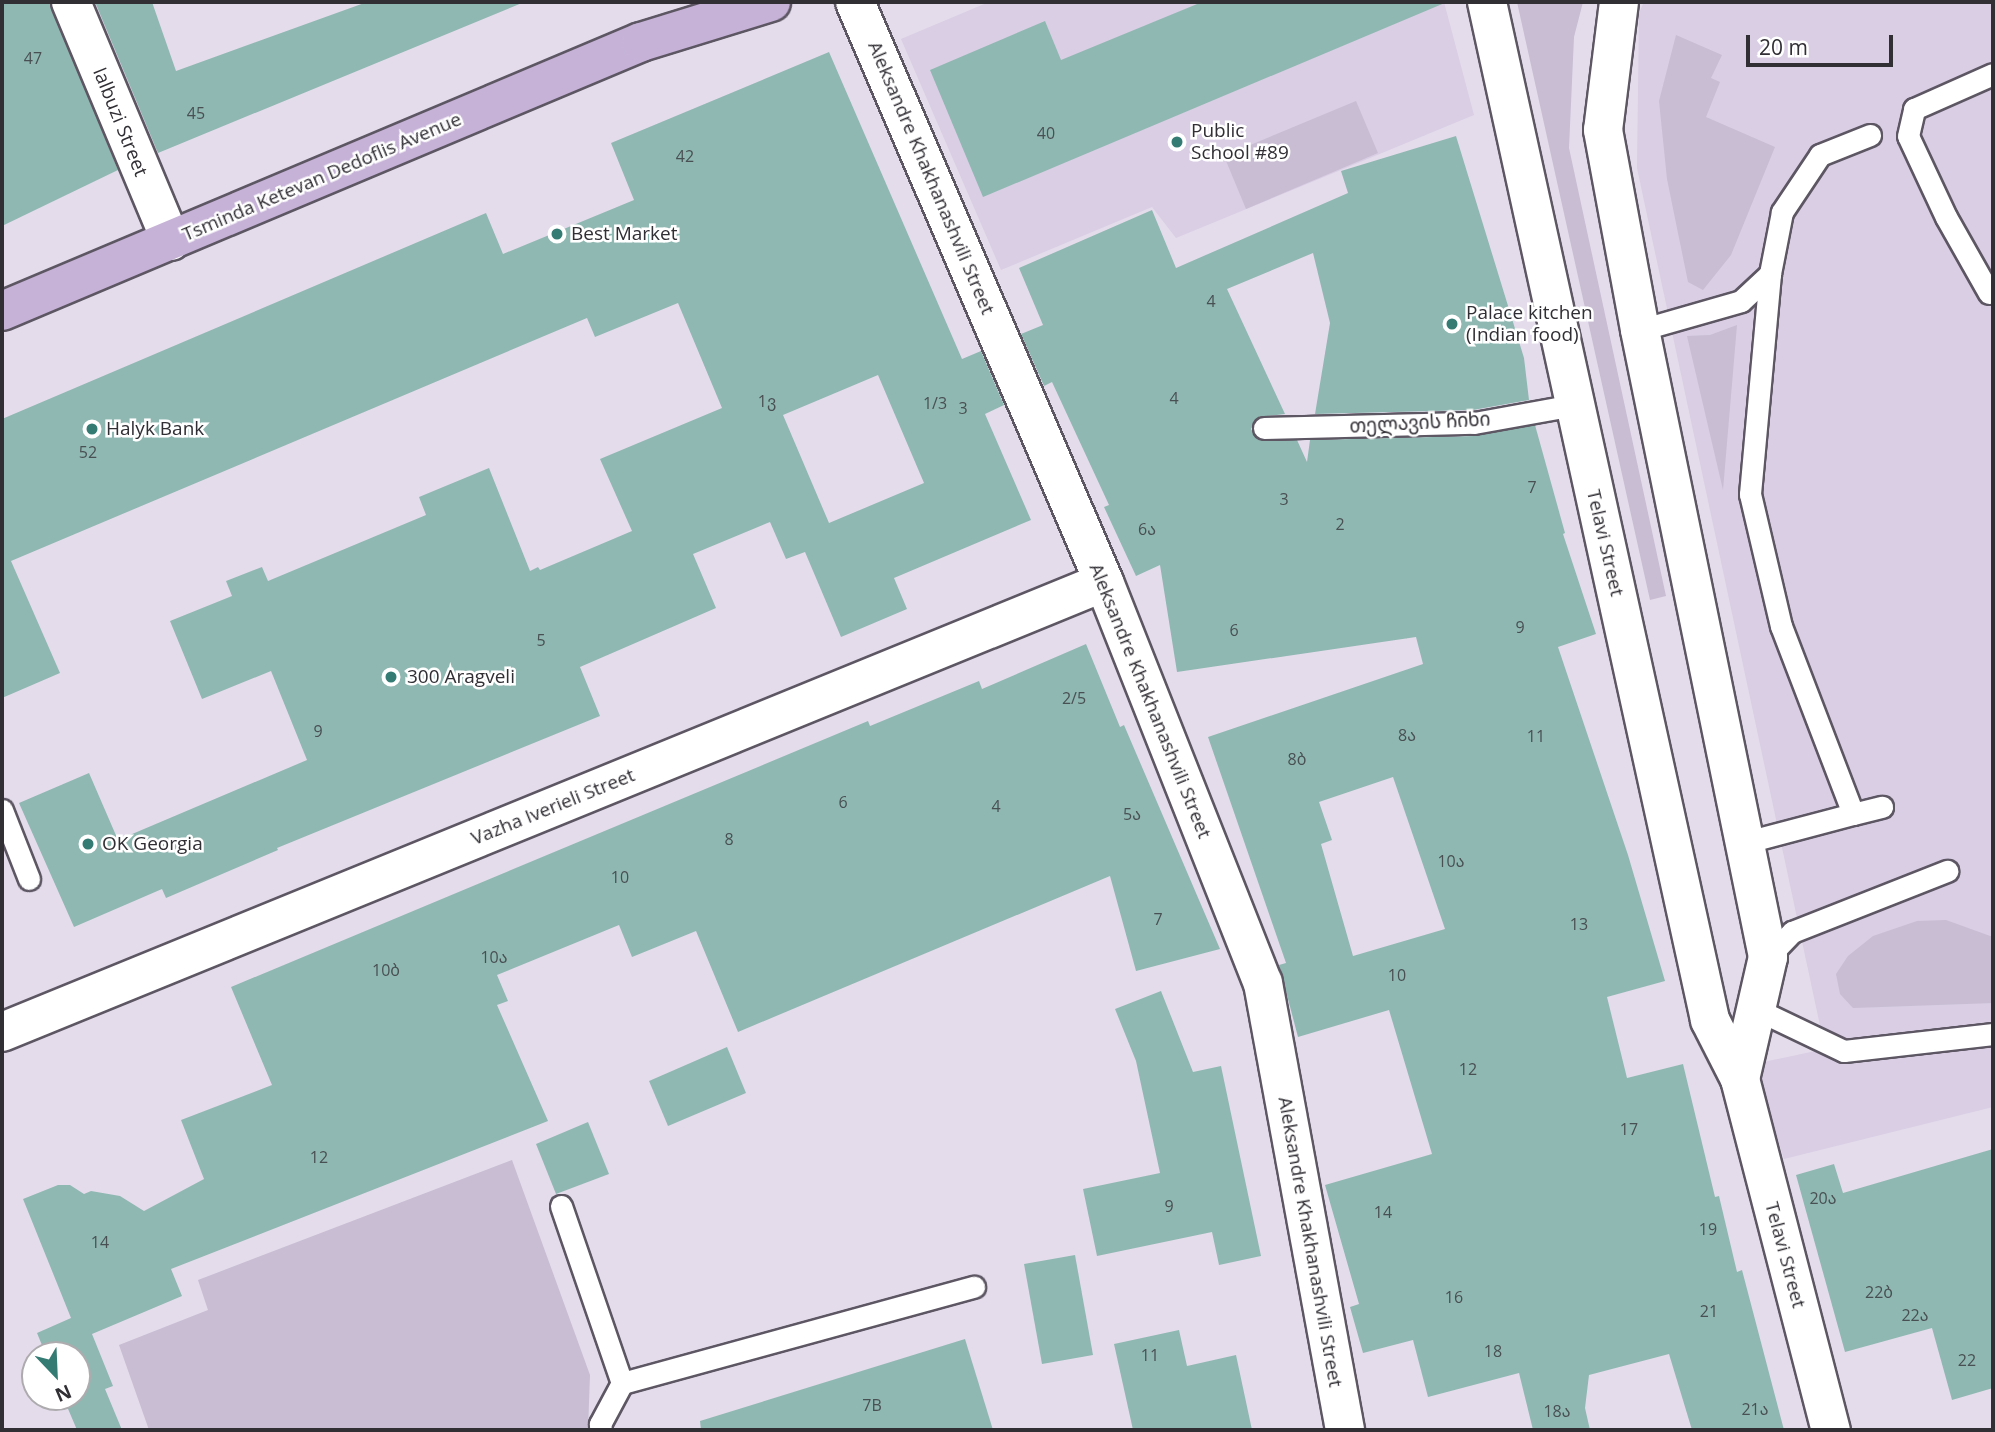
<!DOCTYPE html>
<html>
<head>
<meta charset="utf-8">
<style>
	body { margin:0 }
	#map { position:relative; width:1995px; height:1432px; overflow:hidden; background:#e4dceb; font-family:"Open Sans","Noto Sans Georgian",sans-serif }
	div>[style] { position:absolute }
	.built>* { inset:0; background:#d9cee4 }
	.green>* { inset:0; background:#c8bdd3 }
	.building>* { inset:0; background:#90b8b2 }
	.roads { filter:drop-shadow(2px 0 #5d5663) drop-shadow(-2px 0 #5d5663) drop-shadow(0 2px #5d5663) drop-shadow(0 -2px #5d5663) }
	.lane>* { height:21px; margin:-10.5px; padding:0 10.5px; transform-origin:10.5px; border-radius:10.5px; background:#fff }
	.street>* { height:38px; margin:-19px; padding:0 19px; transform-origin:19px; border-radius:19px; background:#fff }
	.secondary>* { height:38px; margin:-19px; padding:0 19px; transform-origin:19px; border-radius:19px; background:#fff }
	.primary>* { height:38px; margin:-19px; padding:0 19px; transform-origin:19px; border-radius:19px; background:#c6b2d7 }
	.dots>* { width:19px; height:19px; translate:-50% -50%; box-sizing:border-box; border:4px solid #fff; border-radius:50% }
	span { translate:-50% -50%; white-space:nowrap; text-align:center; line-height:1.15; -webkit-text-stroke:5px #fff; paint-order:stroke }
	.number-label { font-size:16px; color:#495054 }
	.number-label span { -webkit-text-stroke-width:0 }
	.street-label { font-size:19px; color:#312e34 }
	.poi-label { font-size:19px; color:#312e34 }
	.left { translate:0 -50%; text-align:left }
	.frame { position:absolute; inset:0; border:4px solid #312e34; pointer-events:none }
	.north { position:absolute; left:21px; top:1341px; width:70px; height:70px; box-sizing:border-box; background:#fff; border:2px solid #adabae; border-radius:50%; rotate:157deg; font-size:19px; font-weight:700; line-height:28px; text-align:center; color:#312e34 }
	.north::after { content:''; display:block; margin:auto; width:24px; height:32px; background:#347b74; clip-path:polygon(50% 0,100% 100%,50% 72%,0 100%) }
	.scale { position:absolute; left:1746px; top:35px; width:147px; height:32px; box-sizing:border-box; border:4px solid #312e34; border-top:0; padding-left:9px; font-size:21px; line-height:24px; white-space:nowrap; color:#312e34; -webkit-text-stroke:5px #fff; paint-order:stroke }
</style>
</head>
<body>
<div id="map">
	<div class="built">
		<div style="clip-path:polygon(989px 2px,1444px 2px,1474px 115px,1176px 238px,1152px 207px,1001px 270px,901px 39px)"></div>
		<div style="clip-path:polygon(1644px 2px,1993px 2px,1993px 1107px,1784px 1159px,1754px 1064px,1825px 1049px,1637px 168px,1639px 13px)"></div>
	</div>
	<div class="green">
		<div style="clip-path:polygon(1517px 2px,1583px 2px,1574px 37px,1569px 148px,1666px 596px,1650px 600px)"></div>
		<div style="clip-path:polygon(1676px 35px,1722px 55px,1711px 78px,1720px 82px,1706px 117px,1775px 147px,1731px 255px,1703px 290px,1688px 282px,1667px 179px,1659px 101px)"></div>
		<div style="clip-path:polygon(1356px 101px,1378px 153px,1246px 209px,1224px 156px)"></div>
		<div style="clip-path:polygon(1737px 325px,1723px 490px,1687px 336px,1710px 335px)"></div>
		<div style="clip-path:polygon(1946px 920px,1993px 937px,1993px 1003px,1853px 1008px,1840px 994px,1836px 974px,1848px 956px,1873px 936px,1917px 921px)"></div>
		<div style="clip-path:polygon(512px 1160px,590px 1375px,588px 1430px,149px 1430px,119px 1345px,208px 1310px,198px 1280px)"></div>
	</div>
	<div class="building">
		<div style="clip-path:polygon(2px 2px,50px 2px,118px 170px,2px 226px)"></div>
		<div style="clip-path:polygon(95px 2px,152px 2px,176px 71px,367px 2px,522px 3px,158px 153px)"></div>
		<div style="clip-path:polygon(1202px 2px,1447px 2px,983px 197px,930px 70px,1045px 21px,1061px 60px)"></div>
		<div style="clip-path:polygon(evenodd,829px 52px,962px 359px,981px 351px,1004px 405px,985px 414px,1031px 520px,894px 578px,907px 609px,841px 637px,805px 552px,786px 559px,770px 522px,693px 554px,716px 608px,580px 667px,600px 716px,277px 848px,278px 850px,166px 898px,162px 889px,74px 927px,19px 803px,89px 773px,118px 840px,307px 760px,271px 671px,202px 699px,170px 621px,232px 596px,226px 581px,262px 567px,268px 581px,426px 515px,419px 497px,489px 468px,530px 571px,538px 567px,540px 570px,632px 531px,600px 459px,722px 408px,678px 303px,595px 337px,587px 318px,11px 561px,60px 673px,2px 698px,2px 419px,486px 213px,503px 254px,634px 200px,611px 143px,829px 52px,878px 375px,924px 483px,829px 523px,783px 415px,878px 375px)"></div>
		<div style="clip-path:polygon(evenodd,1456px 136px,1524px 358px,1529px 400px,1473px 410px,1315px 414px,1330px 323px,1313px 253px,1227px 289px,1285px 414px,1258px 417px,1251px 429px,1258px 440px,1297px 440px,1307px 462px,1310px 440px,1474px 436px,1535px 425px,1565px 533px,1563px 534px,1596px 634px,1558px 647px,1628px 855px,1665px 981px,1607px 997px,1627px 1078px,1683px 1064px,1715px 1197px,1719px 1196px,1737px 1272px,1742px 1270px,1784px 1430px,1692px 1430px,1669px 1354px,1589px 1375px,1585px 1408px,1590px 1430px,1533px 1430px,1519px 1373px,1428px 1397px,1413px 1340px,1363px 1353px,1350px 1307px,1359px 1304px,1325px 1185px,1432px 1154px,1389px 1010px,1298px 1037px,1279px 965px,1286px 963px,1208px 737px,1423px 664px,1416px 637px,1177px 672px,1160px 565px,1136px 576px,1104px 507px,1109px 505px,1052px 382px,1044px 386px,1021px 334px,1043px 325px,1019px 268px,1152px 210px,1176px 268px,1348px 193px,1341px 171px,1456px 136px,1393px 777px,1445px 929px,1353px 956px,1321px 844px,1332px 840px,1319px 802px,1393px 777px)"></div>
		<div style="clip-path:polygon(1086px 644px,1120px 727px,1124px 725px,1220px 949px,1136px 971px,1110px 876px,738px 1032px,696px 931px,632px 957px,619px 925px,497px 975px,508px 1001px,497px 1005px,548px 1121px,171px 1269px,182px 1296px,92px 1334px,113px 1386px,105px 1389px,122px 1430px,77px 1430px,63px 1397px,77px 1397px,77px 1355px,46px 1355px,37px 1333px,71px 1318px,23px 1199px,58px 1185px,70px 1185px,84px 1194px,91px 1191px,120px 1196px,144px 1211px,204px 1179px,181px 1120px,272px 1085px,231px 987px,868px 721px,870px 726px,979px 681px,982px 689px)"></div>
		<div style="clip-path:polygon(1161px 991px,1193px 1072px,1221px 1066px,1261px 1256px,1219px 1265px,1212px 1232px,1097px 1256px,1083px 1189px,1160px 1173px,1136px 1061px,1115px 1009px)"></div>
		<div style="clip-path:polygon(727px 1047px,746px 1093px,668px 1126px,649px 1081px)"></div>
		<div style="clip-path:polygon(588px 1122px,609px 1174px,556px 1194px,536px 1144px)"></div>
		<div style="clip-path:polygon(1993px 1149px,1993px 1388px,1952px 1400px,1932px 1328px,1845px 1352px,1796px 1175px,1834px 1164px,1843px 1193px)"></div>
		<div style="clip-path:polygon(1075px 1255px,1093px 1355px,1042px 1364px,1024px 1264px)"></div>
		<div style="clip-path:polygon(1179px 1330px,1187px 1366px,1236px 1355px,1252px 1430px,1133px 1430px,1114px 1344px)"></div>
		<div style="clip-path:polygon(965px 1339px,993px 1430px,701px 1430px,700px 1421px)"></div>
	</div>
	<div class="roads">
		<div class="lane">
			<div style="left:1870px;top:135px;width:54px;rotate:158.2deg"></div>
			<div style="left:1820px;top:155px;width:69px;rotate:123.7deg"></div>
			<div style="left:1782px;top:212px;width:63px;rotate:101deg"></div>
			<div style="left:1770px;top:274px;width:221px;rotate:95.2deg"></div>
			<div style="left:1750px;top:494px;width:136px;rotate:76.8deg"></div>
			<div style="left:1781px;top:626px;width:201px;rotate:69deg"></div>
			<div style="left:1853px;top:814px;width:30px;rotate:-14deg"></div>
			<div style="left:1989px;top:293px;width:87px;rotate:-119.5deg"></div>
			<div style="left:1946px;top:217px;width:89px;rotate:-115.1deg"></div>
			<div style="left:1908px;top:136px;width:28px;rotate:-77deg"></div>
			<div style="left:1914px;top:109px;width:86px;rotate:-23.9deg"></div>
			<div style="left:1640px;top:330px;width:105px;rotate:-16deg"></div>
			<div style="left:1741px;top:301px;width:40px;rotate:-43deg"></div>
			<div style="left:1264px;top:428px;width:210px;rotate:-1.4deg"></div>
			<div style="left:1474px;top:423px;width:102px;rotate:-10.2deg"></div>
			<div style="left:2px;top:810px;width:74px;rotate:68.6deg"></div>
			<div style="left:1743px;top:843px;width:114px;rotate:-14.8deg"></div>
			<div style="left:1768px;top:957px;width:35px;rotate:-46deg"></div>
			<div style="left:1792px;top:932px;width:167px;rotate:-21.5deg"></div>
			<div style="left:1758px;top:1010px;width:95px;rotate:25.5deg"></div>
			<div style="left:1844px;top:1051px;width:150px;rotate:-6.5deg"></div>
			<div style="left:561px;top:1206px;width:187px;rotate:71deg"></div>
			<div style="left:622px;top:1383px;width:47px;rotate:118.2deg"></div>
			<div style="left:600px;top:1424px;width:6px;rotate:81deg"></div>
			<div style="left:622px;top:1383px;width:365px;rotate:-15.3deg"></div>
		</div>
		<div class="street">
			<div style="left:71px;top:2px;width:259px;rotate:67.3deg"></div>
			<div style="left:855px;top:2px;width:631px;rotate:66.77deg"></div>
			<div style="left:1104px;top:582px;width:431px;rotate:68.4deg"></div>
			<div style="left:1263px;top:983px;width:454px;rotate:79.6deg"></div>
			<div style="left:2px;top:1032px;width:1190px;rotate:-22.21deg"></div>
		</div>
		<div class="secondary">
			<div style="left:1487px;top:2px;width:1042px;rotate:77.64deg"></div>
			<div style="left:1710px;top:1020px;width:66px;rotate:63deg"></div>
			<div style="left:1740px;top:1079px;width:363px;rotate:75.5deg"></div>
			<div style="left:1619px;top:2px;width:129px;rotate:97.1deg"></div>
			<div style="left:1603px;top:130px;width:203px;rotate:79.5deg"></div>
			<div style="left:1640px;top:330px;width:640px;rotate:78.46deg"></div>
			<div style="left:1768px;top:957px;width:125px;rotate:102.9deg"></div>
		</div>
		<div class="primary">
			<div style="left:2px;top:311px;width:693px;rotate:-22.83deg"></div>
			<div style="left:641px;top:42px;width:136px;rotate:-17.1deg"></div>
		</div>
	</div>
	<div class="dots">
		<div style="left:1177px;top:142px;background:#347b74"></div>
		<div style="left:557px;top:234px;background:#347b74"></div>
		<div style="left:1452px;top:324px;background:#347b74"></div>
		<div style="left:92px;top:429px;background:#347b74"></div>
		<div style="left:391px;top:677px;background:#347b74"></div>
		<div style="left:88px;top:844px;background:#347b74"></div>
	</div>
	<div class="number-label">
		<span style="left:33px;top:58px">47</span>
		<span style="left:196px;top:113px">45</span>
		<span style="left:1046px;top:133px">40</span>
		<span style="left:685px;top:156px">42</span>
		<span style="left:1211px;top:301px">4</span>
		<span style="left:1174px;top:398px">4</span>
		<span style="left:767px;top:401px">1ვ</span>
		<span style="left:935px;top:403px">1/3</span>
		<span style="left:963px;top:408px">3</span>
		<span style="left:88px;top:452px">52</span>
		<span style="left:1532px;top:487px">7</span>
		<span style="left:1284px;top:499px">3</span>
		<span style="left:1340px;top:524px">2</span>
		<span style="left:1147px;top:529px">6ა</span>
		<span style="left:1520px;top:627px">9</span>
		<span style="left:1234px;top:630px">6</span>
		<span style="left:541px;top:640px">5</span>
		<span style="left:1074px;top:698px">2/5</span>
		<span style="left:318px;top:731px">9</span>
		<span style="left:1407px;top:735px">8ა</span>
		<span style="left:1536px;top:736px">11</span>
		<span style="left:1297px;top:759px">8ბ</span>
		<span style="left:843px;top:802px">6</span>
		<span style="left:996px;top:806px">4</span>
		<span style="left:1132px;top:814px">5ა</span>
		<span style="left:729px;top:839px">8</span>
		<span style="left:1451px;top:861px">10ა</span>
		<span style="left:620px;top:877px">10</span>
		<span style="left:1158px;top:919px">7</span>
		<span style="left:1579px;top:924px">13</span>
		<span style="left:494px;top:957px">10ა</span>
		<span style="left:386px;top:970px">10ბ</span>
		<span style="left:1397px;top:975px">10</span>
		<span style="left:1468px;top:1069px">12</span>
		<span style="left:1629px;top:1129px">17</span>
		<span style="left:319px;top:1157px">12</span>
		<span style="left:1823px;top:1198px">20ა</span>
		<span style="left:1169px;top:1206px">9</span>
		<span style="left:1383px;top:1212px">14</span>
		<span style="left:1708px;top:1229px">19</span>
		<span style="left:100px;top:1242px">14</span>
		<span style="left:1879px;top:1292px">22ბ</span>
		<span style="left:1454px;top:1297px">16</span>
		<span style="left:1709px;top:1311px">21</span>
		<span style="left:1915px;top:1315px">22ა</span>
		<span style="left:1493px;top:1351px">18</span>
		<span style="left:1150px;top:1355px">11</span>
		<span style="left:1967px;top:1360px">22</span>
		<span style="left:872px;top:1405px">7B</span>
		<span style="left:1755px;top:1409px">21ა</span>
		<span style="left:1557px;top:1411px">18ა</span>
	</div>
	<div class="street-label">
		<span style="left:120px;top:122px;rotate:68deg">Ialbuzi Street</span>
		<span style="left:322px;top:177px;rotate:-23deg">Tsminda Ketevan Dedoflis Avenue</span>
		<span style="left:931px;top:178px;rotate:67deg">Aleksandre Khakhanashvili Street</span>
		<span style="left:1420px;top:423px;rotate:-3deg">თელავის ჩიხი</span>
		<span style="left:1605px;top:543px;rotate:77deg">Telavi Street</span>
		<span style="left:1150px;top:701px;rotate:68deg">Aleksandre Khakhanashvili Street</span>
		<span style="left:553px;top:807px;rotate:-22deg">Vazha Iverieli Street</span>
		<span style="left:1310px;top:1242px;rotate:80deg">Aleksandre Khakhanashvili Street</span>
		<span style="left:1785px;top:1255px;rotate:75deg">Telavi Street</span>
	</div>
	<div class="poi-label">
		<span class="left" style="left:1191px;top:142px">Public<br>School #89</span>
		<span class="left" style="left:571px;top:234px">Best Market</span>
		<span class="left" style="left:1466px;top:324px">Palace kitchen<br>(Indian food)</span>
		<span class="left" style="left:106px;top:429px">Halyk Bank</span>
		<span class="left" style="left:407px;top:677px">300 Aragveli</span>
		<span class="left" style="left:102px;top:844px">OK Georgia</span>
	</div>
	<div class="frame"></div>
	<div class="north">N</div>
	<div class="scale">20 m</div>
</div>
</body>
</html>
